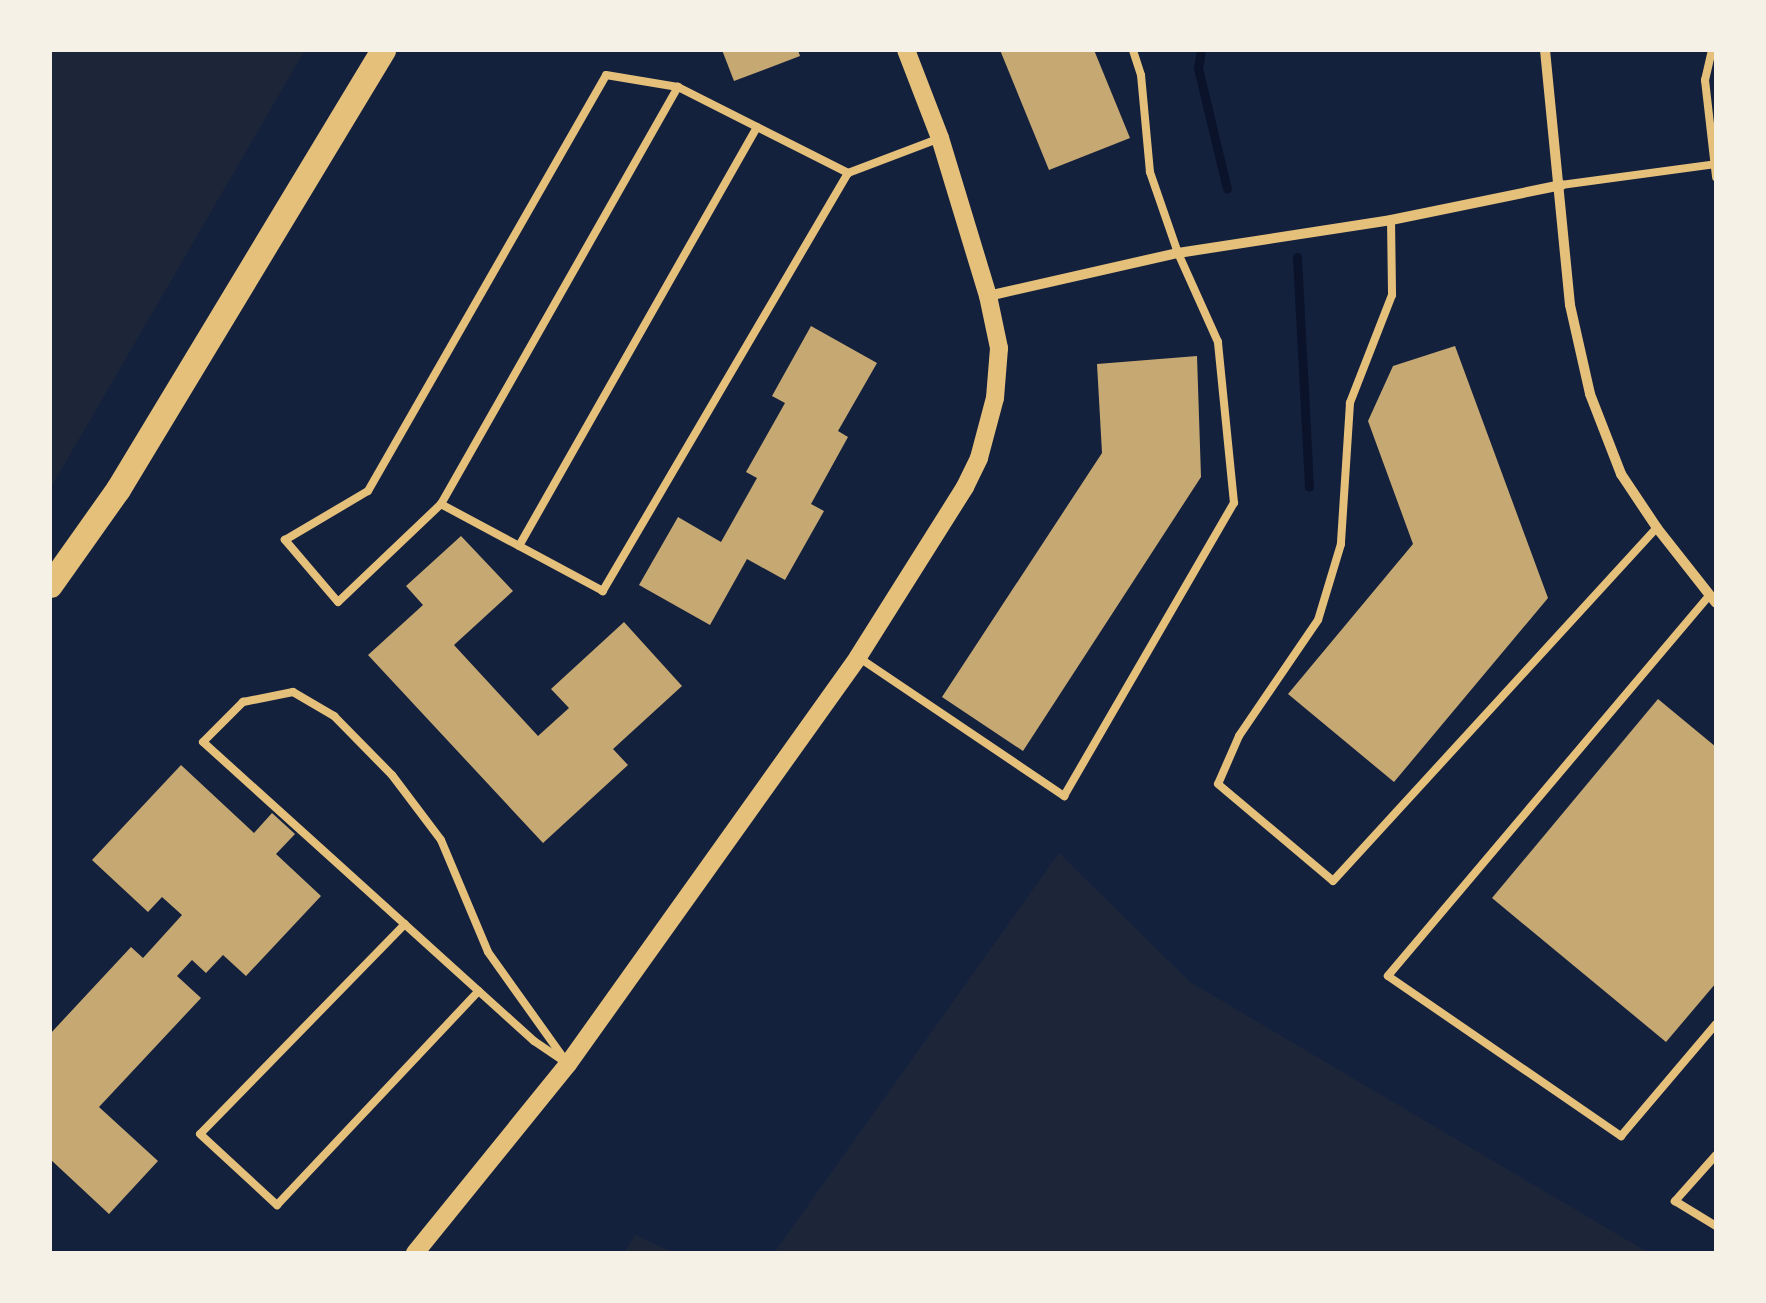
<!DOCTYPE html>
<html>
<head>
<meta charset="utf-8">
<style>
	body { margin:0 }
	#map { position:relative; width:1766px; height:1303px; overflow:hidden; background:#14213d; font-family:Jost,sans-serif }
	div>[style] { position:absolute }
	.green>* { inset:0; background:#1d2539 }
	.stream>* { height:9px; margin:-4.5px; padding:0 4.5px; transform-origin:4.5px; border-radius:4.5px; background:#0b132b }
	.building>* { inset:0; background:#c6a872 }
	.service>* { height:8px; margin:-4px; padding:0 4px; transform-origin:4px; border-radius:4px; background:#e5c07b }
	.minor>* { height:10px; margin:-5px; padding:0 5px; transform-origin:5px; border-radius:5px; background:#e5c07b }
	.tertiary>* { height:18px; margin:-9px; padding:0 9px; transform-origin:9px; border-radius:9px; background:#e5c07b }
	.primary>* { height:25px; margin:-12.5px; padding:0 12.5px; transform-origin:12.5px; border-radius:12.5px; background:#e5c07b }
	span { translate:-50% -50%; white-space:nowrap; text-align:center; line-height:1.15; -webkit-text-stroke:8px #f6f1e7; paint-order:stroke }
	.frame { position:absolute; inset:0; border:52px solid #f6f1e7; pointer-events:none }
</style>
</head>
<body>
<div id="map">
	<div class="green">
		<div style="clip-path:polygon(50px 50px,305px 50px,50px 489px)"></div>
		<div style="clip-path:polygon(1059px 853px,1190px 982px,1649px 1253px,774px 1253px)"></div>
		<div style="clip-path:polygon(635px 1235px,674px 1253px,624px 1253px)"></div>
	</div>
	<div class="stream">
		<div style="left:1201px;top:50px;width:18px;rotate:99deg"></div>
		<div style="left:1198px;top:68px;width:124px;rotate:76.5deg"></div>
		<div style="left:1297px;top:257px;width:230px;rotate:87deg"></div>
	</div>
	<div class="building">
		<div style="clip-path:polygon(722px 50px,798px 50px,800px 56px,734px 81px)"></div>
		<div style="clip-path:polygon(1000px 50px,1094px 50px,1130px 138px,1049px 170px)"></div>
		<div style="clip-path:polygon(811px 326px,877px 363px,838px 431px,848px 437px,811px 504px,824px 511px,785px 580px,747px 559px,710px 625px,639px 585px,678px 517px,721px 542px,757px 478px,746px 472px,785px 403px,772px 396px)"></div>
		<div style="clip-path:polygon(1455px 346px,1548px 598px,1394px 782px,1288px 694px,1413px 544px,1368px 421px,1393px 366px)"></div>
		<div style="clip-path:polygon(1197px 356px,1201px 477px,1023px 751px,942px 697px,1102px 453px,1097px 364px)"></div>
		<div style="clip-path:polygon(461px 536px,513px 591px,454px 645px,538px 736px,569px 708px,551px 689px,624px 622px,682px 686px,613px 749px,628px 765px,543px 843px,368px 655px,423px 605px,406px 586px)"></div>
		<div style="clip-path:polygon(1658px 699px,1716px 747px,1716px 983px,1666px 1042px,1492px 898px)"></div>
		<div style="clip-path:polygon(181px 765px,254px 833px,272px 813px,295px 834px,276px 854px,321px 896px,246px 976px,223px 955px,206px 973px,192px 960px,177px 976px,201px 998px,99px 1107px,158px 1161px,109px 1214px,50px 1159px,50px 1034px,131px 947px,143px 958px,182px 915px,162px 897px,148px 912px,92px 860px)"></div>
	</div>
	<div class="service">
		<div style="left:1712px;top:50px;width:31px;rotate:103deg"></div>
		<div style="left:1705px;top:80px;width:98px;rotate:83.5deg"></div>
		<div style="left:848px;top:173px;width:485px;rotate:120.4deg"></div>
		<div style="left:603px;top:591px;width:184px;rotate:-151.8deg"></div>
		<div style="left:441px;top:504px;width:142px;rotate:136.4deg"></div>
		<div style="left:338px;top:602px;width:82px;rotate:-130.5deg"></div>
		<div style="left:285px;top:540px;width:96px;rotate:-30.6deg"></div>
		<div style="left:368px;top:491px;width:479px;rotate:-60.2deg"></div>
		<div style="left:606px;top:75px;width:73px;rotate:9.5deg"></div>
		<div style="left:678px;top:87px;width:191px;rotate:26.8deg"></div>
		<div style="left:848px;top:173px;width:98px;rotate:-20.8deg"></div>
		<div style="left:1561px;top:185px;width:156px;rotate:-7.7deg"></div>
		<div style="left:1391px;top:220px;width:75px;rotate:89.2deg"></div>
		<div style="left:1392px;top:295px;width:116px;rotate:111.3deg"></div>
		<div style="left:1350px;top:403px;width:141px;rotate:93.7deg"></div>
		<div style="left:1341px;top:544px;width:79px;rotate:106.8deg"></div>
		<div style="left:1318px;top:620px;width:140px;rotate:124.3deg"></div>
		<div style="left:1239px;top:736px;width:52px;rotate:113.6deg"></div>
		<div style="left:1218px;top:784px;width:150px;rotate:40.1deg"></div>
		<div style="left:1333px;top:881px;width:479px;rotate:-47.5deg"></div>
		<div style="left:441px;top:504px;width:480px;rotate:-60.4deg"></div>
		<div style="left:519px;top:546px;width:482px;rotate:-60.4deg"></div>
		<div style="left:1708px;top:597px;width:496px;rotate:130.2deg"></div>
		<div style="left:1388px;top:976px;width:283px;rotate:34.5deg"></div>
		<div style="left:1621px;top:1136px;width:147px;rotate:-49.7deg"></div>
		<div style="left:858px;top:657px;width:249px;rotate:34deg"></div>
		<div style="left:1064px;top:796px;width:339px;rotate:-59.9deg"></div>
		<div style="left:1234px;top:503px;width:162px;rotate:-95.7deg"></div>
		<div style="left:1218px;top:342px;width:98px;rotate:-114.2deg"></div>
		<div style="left:1178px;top:253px;width:86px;rotate:-109.1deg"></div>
		<div style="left:1150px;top:172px;width:97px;rotate:-95.3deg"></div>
		<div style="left:1141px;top:75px;width:26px;rotate:-108deg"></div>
		<div style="left:293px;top:692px;width:48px;rotate:30.3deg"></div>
		<div style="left:334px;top:716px;width:83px;rotate:45.5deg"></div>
		<div style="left:392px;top:775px;width:81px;rotate:53deg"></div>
		<div style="left:441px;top:840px;width:121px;rotate:67.2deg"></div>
		<div style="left:488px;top:952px;width:138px;rotate:54.5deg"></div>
		<div style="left:568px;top:1064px;width:41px;rotate:-145.9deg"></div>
		<div style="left:534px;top:1041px;width:446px;rotate:-137.9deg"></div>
		<div style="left:203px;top:742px;width:57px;rotate:-45deg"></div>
		<div style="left:243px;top:702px;width:51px;rotate:-11.3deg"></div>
		<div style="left:405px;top:924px;width:293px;rotate:134.3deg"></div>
		<div style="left:200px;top:1134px;width:105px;rotate:42.7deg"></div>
		<div style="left:277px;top:1205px;width:294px;rotate:-46.7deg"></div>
		<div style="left:1716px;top:1155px;width:62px;rotate:131.7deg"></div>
		<div style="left:1675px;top:1201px;width:48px;rotate:31.4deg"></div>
	</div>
	<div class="minor">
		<div style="left:1545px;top:50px;width:256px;rotate:84.4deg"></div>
		<div style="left:1570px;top:305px;width:91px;rotate:77.3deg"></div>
		<div style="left:1590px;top:394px;width:86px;rotate:68.8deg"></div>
		<div style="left:1621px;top:474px;width:65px;rotate:56.3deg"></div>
		<div style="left:1657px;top:528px;width:95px;rotate:51.8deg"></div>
		<div style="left:988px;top:296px;width:195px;rotate:-12.8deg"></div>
		<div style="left:1178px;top:253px;width:216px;rotate:-8.8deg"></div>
		<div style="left:1391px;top:220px;width:174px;rotate:-11.6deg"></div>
	</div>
	<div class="tertiary">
		<div style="left:415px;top:1253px;width:243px;rotate:-51deg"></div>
		<div style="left:568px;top:1064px;width:500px;rotate:-54.5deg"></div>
		<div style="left:858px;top:657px;width:201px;rotate:-57.8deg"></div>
		<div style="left:965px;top:487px;width:32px;rotate:-64deg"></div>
		<div style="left:979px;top:458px;width:62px;rotate:-75.1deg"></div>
		<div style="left:995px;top:398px;width:50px;rotate:-85.4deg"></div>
		<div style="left:999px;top:348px;width:53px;rotate:-101.9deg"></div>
		<div style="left:988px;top:296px;width:165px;rotate:-106.9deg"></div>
		<div style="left:940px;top:138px;width:94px;rotate:-111.1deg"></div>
	</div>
	<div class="primary">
		<div style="left:50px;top:585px;width:118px;rotate:-54.7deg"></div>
		<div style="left:118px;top:489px;width:513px;rotate:-58.88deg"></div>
	</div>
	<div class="frame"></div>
</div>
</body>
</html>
